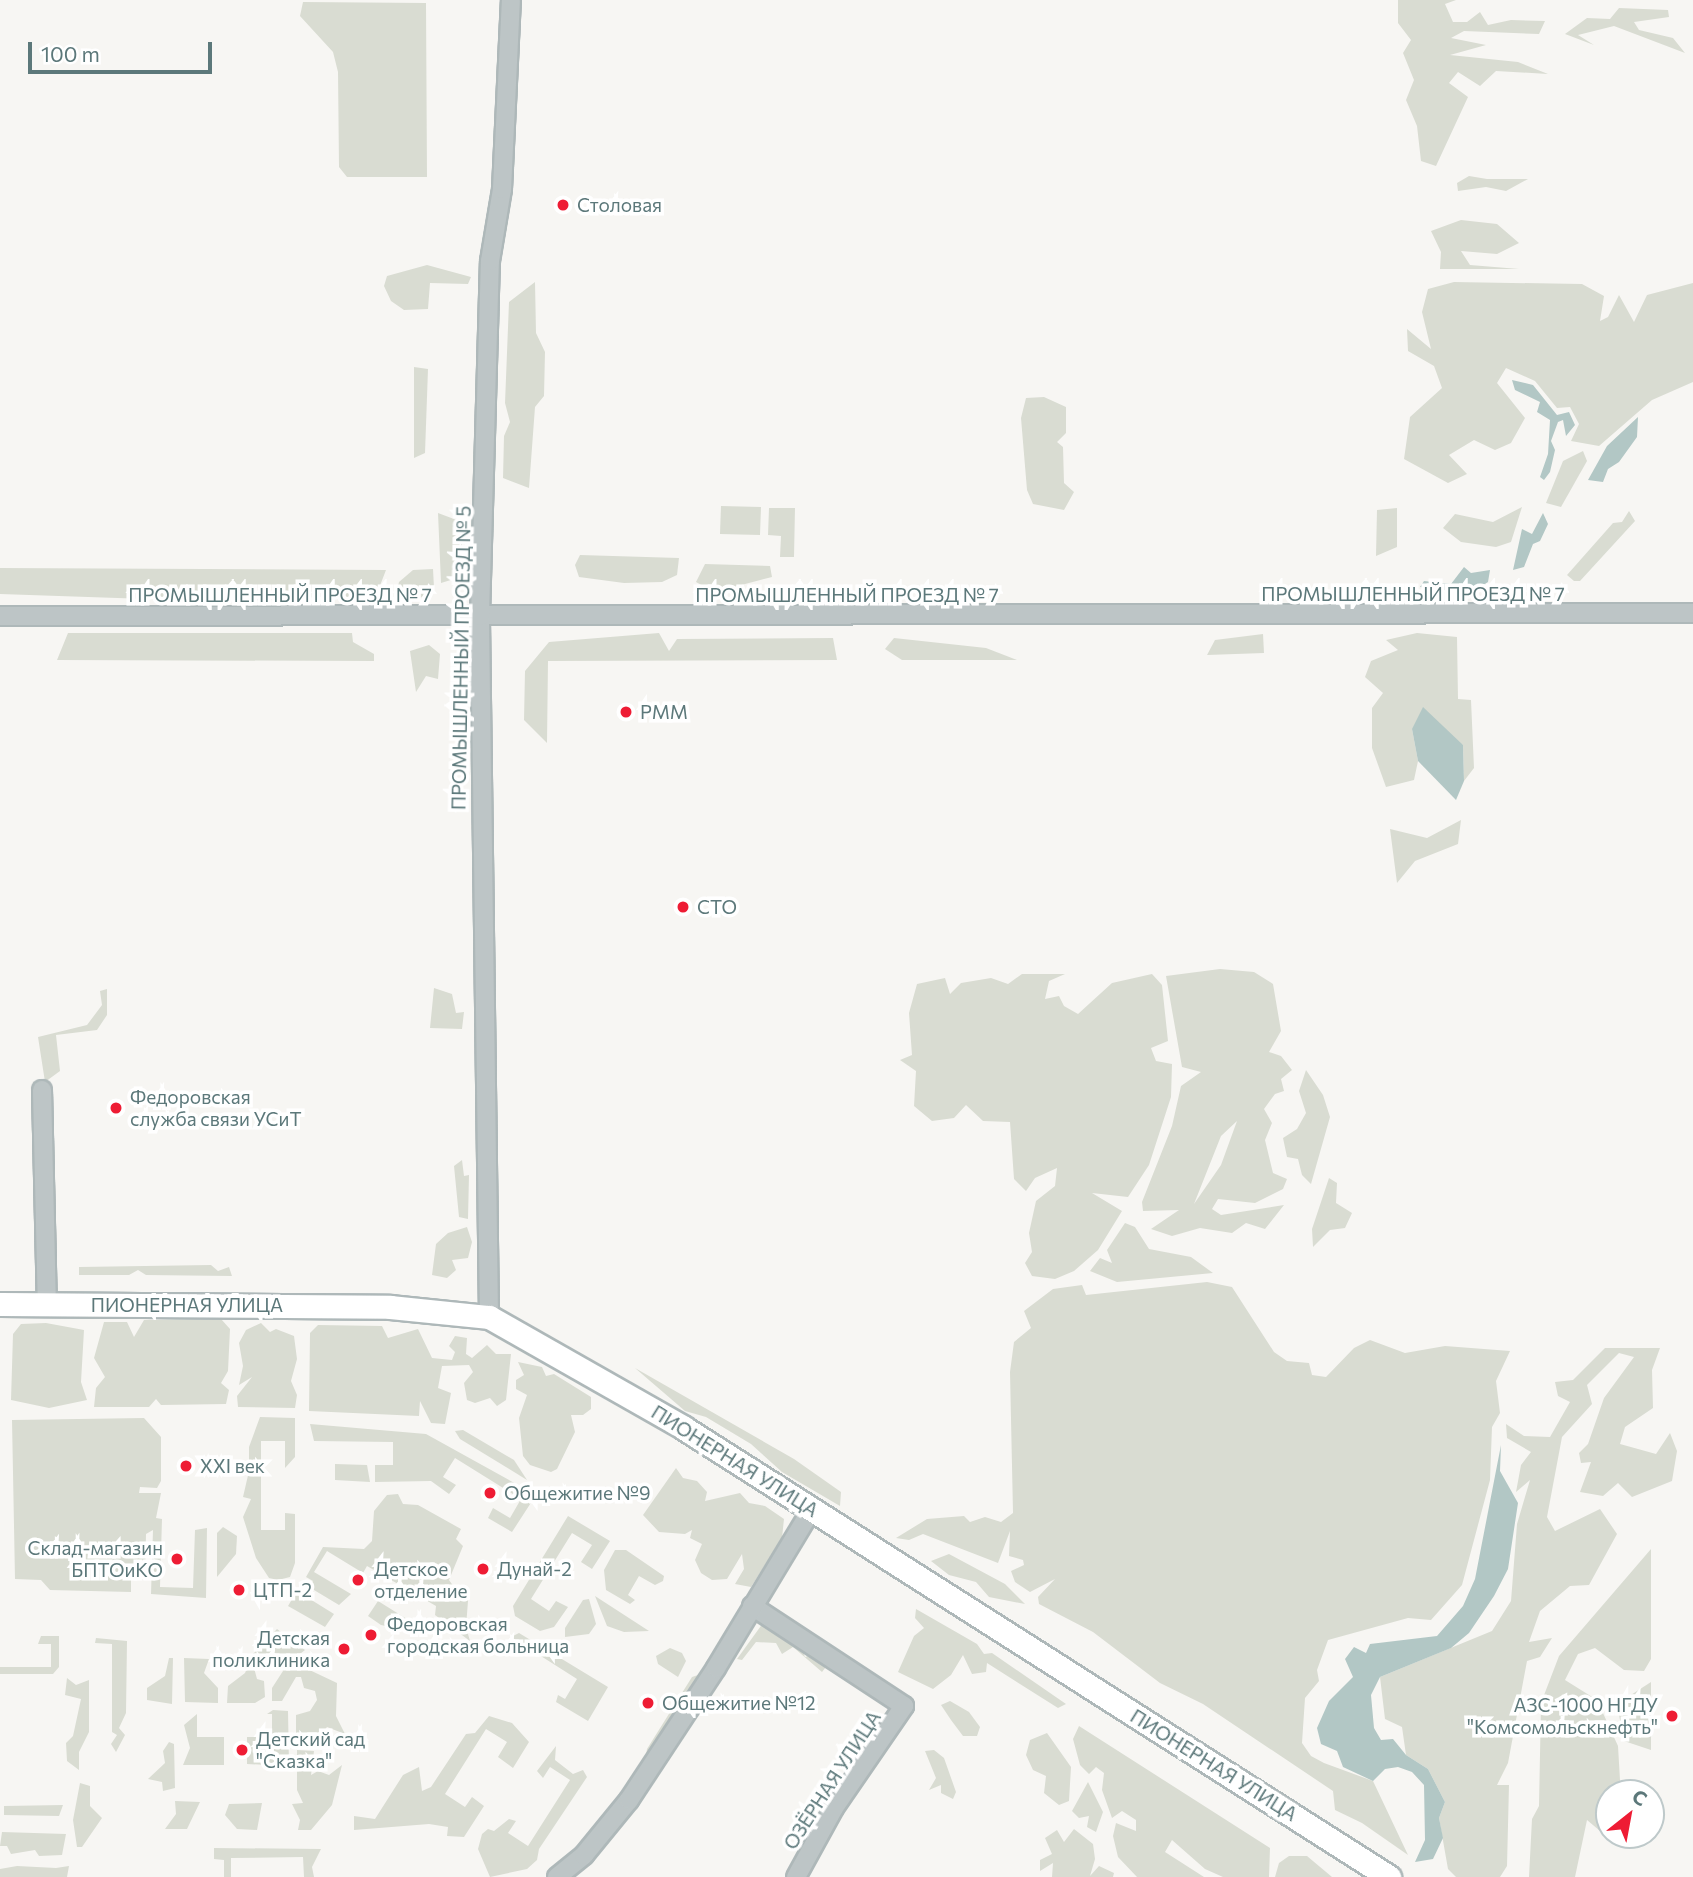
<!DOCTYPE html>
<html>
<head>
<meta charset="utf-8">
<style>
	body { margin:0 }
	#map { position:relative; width:1693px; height:1877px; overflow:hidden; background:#f7f6f3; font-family:Commissioner,sans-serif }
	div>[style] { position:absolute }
	.green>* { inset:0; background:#d9dcd2 }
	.water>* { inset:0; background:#b2c7c5 }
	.roads { filter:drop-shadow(2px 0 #aeb8b9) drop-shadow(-2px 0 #aeb8b9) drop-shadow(0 2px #aeb8b9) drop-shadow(0 -2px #aeb8b9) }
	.minor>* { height:18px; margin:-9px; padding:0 9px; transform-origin:9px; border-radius:9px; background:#bdc5c6 }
	.major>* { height:23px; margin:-11.5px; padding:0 11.5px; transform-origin:11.5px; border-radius:11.5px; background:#fff }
	.dots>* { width:19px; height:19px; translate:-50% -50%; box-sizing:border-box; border:4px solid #fff; border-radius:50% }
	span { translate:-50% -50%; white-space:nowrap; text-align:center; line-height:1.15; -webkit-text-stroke:7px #fff; paint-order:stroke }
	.poi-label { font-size:19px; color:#5c787a }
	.left { translate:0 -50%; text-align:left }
	.right { translate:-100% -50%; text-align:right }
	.street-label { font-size:19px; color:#5c787a }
	.north { position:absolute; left:1595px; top:1779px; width:70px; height:70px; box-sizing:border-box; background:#fff; border:2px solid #bec9ca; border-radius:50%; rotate:31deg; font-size:19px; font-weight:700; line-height:28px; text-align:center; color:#5c787a }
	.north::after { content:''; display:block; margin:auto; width:24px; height:32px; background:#ee1c34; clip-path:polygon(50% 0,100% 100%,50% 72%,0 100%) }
	.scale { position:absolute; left:28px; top:42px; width:184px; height:32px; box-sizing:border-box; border:4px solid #5c787a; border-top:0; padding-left:9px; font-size:21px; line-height:24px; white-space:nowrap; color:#5c787a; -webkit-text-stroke:5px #fff; paint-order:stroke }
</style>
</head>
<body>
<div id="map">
	<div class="green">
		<div style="clip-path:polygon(1398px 0,1456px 0,1445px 4px,1453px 22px,1467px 22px,1480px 12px,1488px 25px,1511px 20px,1545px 21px,1539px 34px,1464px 31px,1451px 38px,1486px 45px,1450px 55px,1518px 62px,1548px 74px,1496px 71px,1480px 86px,1458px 72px,1449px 83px,1468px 97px,1436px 166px,1421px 161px,1417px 126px,1406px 100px,1414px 80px,1403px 53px,1411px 40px,1398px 23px)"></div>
		<div style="clip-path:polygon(303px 2px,426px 3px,427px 177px,347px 177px,339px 167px,338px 72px,333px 52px,300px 16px)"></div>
		<div style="clip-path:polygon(1619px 8px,1668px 10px,1669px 17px,1634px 22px,1639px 30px,1673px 38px,1685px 53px,1614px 26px,1578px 35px,1594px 45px,1565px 34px,1587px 18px,1610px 19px)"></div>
		<div style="clip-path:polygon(1469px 176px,1487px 179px,1528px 179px,1506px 191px,1486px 187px,1458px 191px,1457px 183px)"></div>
		<div style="clip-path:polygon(1461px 220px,1497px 224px,1519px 243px,1497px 254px,1461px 251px,1470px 265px,1519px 269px,1440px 269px,1441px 252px,1431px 231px)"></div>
		<div style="clip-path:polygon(427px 265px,471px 277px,468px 284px,430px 283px,428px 309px,404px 310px,391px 301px,384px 286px,387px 276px)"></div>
		<div style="clip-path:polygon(535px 282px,536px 333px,545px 352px,544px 396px,535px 407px,529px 488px,503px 478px,504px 436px,510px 422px,505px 403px,509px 302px)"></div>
		<div style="clip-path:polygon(1454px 282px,1582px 284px,1604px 296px,1600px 321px,1608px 317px,1619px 295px,1634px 322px,1647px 295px,1693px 283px,1693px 382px,1652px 400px,1599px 446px,1571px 441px,1579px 424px,1570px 407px,1557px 408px,1535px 381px,1506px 368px,1497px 383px,1525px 418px,1511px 443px,1495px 450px,1474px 440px,1449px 455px,1467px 474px,1448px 483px,1404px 459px,1410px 417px,1442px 388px,1434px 366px,1408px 351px,1407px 329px,1431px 349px,1422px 312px,1428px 289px)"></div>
		<div style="clip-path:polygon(414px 367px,428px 369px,425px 453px,414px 458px)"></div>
		<div style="clip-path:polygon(1044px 397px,1066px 407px,1066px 433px,1057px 442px,1063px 447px,1064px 483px,1074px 492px,1064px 510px,1033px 504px,1027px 490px,1021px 418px,1026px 398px)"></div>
		<div style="clip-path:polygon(1583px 451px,1587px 461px,1561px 507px,1546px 503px,1563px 461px)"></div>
		<div style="clip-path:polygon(721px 506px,761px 507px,760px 535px,720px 534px)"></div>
		<div style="clip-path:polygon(1522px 507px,1511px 542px,1496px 547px,1461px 542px,1443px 528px,1455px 514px,1493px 522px)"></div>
		<div style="clip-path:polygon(769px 508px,795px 508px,794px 557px,780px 557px,781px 536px,768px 535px)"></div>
		<div style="clip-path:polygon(1397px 508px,1397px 547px,1376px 556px,1377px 510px)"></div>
		<div style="clip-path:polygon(1629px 511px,1635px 521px,1580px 581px,1574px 581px,1567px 575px,1613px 523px,1622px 522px)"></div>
		<div style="clip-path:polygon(438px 513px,462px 522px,462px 567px,455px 568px,454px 579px,441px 583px)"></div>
		<div style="clip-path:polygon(580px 555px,679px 558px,677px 575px,662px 582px,624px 583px,579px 577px,575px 565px)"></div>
		<div style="clip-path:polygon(705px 564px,770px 566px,772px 577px,730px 588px,705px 587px,696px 582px)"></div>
		<div style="clip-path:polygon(0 568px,386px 570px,376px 596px,343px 601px,335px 596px,235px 602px,0 594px)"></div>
		<div style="clip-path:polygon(433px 569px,434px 588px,416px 601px,395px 600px,399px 582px,413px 570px)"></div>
		<div style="clip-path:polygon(68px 633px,352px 633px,353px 642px,374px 654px,374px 661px,57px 660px)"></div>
		<div style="clip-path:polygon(659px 633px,669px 651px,677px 639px,833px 638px,837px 660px,548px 661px,547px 743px,524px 720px,525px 671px,549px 642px)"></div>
		<div style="clip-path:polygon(1417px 633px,1457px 637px,1458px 699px,1471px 700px,1474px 768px,1464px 781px,1463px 745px,1412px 729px,1418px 761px,1414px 780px,1386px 787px,1372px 748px,1372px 708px,1383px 693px,1365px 677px,1371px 661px,1398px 650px,1386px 640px)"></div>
		<div style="clip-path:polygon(1263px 634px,1264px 653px,1207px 655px,1215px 640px)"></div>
		<div style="clip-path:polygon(894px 638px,986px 648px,1017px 660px,902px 660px,885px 649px)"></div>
		<div style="clip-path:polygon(429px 645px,440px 654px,438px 679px,426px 676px,416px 692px,410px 651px)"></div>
		<div style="clip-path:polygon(1461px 820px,1458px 844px,1415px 861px,1397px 883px,1390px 829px,1427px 838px)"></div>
		<div style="clip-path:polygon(evenodd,1220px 969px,1254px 972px,1273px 984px,1281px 1031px,1269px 1052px,1281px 1056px,1292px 1070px,1281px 1079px,1284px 1091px,1275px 1094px,1264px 1109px,1272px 1123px,1265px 1140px,1273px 1173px,1287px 1179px,1283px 1189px,1255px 1203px,1218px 1199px,1212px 1209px,1221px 1215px,1284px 1205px,1265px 1229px,1246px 1223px,1232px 1233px,1200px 1228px,1172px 1236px,1151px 1229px,1179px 1210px,1143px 1211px,1142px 1202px,1172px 1126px,1181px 1086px,1201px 1072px,1182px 1067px,1166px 976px,1220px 969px,1237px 1121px,1221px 1165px,1194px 1204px,1221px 1136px,1237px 1121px)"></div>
		<div style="clip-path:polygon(1022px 974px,1065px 974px,1049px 981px,1045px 999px,1059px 996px,1064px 1006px,1078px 1014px,1112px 983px,1152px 974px,1162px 985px,1168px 1041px,1151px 1048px,1156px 1061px,1172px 1064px,1171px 1097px,1149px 1165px,1128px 1197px,1092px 1193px,1122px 1211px,1098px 1250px,1074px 1271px,1055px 1279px,1032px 1276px,1025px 1263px,1032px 1252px,1029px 1233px,1036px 1201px,1055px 1186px,1057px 1168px,1035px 1178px,1026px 1191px,1014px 1179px,1010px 1122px,983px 1121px,966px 1105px,954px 1118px,932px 1121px,914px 1106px,916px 1071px,900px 1060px,912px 1055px,909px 1013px,917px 984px,945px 978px,950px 994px,961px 983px,991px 978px,1008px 984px)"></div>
		<div style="clip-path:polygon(434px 988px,452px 994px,456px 1013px,464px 1012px,462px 1029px,430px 1028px)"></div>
		<div style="clip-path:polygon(107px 989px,107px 1015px,97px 1030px,56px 1035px,60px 1071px,45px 1082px,38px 1037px,87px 1025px,102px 1005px,100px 991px)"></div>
		<div style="clip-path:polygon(1306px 1070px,1323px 1095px,1330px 1117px,1311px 1184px,1302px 1175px,1298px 1159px,1287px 1157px,1283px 1138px,1297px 1129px,1306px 1113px,1299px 1091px)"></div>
		<div style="clip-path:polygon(462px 1160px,464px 1176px,469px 1175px,468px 1219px,459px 1217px,454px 1166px)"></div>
		<div style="clip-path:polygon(1329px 1178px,1337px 1183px,1336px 1203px,1352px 1213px,1345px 1228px,1330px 1230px,1313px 1247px,1312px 1229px)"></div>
		<div style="clip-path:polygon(1125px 1223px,1135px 1227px,1149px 1249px,1191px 1257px,1213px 1273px,1117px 1282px,1090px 1271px,1100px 1258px,1112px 1263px,1107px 1250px)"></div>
		<div style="clip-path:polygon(467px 1227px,472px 1242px,468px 1258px,452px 1260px,456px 1270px,447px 1278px,432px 1275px,436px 1244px,448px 1233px)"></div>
		<div style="clip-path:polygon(211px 1265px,218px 1271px,229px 1267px,232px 1276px,146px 1275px,138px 1270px,129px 1275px,79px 1275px,79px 1267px)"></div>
		<div style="clip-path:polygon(1207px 1282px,1232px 1287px,1274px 1352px,1287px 1361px,1309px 1363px,1312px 1375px,1326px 1377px,1354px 1348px,1370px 1340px,1405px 1353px,1445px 1346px,1510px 1351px,1496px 1381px,1500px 1413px,1492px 1427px,1490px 1480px,1462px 1585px,1431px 1620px,1408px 1618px,1328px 1640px,1317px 1670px,1319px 1681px,1305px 1698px,1302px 1743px,1311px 1756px,1324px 1763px,1373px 1781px,1408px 1855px,1362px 1823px,1335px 1810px,1333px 1791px,1203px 1704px,1160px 1683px,1093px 1632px,1039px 1604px,1038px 1597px,1055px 1579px,1030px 1592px,1015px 1582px,1011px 1571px,1024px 1565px,1023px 1560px,1009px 1556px,1010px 1531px,998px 1563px,923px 1534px,909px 1540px,896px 1538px,927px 1519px,964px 1516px,970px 1522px,985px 1517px,1001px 1522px,1013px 1513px,1010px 1372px,1014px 1342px,1031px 1328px,1024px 1311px,1053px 1289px,1082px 1285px,1086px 1295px)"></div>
		<div style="clip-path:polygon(221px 1319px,230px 1329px,228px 1371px,221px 1383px,229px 1390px,226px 1404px,161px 1405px,156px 1399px,149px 1407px,94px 1407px,96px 1388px,105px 1377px,94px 1358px,104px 1322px,127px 1322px,134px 1337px,144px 1320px)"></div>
		<div style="clip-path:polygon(46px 1323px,84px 1330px,81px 1382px,87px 1400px,49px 1408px,11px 1400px,13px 1334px,21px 1324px)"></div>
		<div style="clip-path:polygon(261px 1323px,270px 1332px,276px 1329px,294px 1336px,297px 1359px,291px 1381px,297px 1395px,295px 1408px,238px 1407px,237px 1396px,252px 1377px,239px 1385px,243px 1366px,239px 1343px,246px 1330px)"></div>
		<div style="clip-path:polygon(318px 1325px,382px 1326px,388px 1338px,418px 1329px,432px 1358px,452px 1360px,455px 1352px,449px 1346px,455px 1336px,467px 1338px,466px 1354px,472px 1358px,487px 1345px,496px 1354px,511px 1354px,506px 1400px,497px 1406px,490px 1398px,475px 1403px,467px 1400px,464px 1383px,473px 1372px,469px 1365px,442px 1366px,438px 1388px,451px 1393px,445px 1424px,431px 1423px,420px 1401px,419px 1416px,309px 1411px,310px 1333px)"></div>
		<div style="clip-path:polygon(1605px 1348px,1660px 1348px,1652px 1370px,1653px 1408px,1625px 1427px,1620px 1444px,1656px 1454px,1670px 1433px,1677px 1451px,1672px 1481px,1632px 1497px,1618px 1483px,1603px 1496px,1580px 1492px,1591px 1462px,1581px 1463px,1579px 1453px,1588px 1444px,1604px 1398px,1634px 1357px,1619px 1353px,1587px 1385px,1592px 1404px,1562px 1437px,1547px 1517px,1555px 1531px,1600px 1509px,1617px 1534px,1589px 1585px,1570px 1586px,1540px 1611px,1529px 1642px,1552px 1638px,1540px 1657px,1527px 1661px,1508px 1763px,1497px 1785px,1509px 1785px,1507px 1866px,1500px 1877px,1456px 1877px,1448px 1869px,1439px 1818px,1445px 1802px,1428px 1769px,1406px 1755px,1402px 1727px,1385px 1719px,1380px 1677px,1492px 1631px,1511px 1601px,1517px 1524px,1530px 1480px,1516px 1492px,1521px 1465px,1531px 1452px,1507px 1438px,1506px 1424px,1524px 1436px,1550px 1437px,1570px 1402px,1558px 1396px,1555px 1382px,1573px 1380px)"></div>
		<div style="clip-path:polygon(518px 1362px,542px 1367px,546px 1376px,554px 1374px,591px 1397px,591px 1409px,583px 1415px,571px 1415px,575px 1432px,557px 1469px,551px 1472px,530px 1465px,523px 1456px,519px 1418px,527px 1395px,516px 1389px,516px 1380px,524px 1375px)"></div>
		<div style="clip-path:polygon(635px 1368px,794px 1459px,841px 1492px,840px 1506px,782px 1472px,751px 1444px,706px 1417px,685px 1411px)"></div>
		<div style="clip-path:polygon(260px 1417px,295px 1418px,295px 1457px,285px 1468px,285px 1441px,261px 1441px,261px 1530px,285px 1530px,285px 1513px,295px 1514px,295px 1563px,290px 1577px,278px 1580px,269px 1578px,256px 1558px,243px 1517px,251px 1499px,243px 1497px,249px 1471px,249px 1447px)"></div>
		<div style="clip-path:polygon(144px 1418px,161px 1437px,161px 1481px,157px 1488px,140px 1487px,139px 1493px,161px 1493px,156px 1518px,162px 1519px,160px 1587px,193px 1588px,195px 1530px,207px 1528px,206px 1598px,151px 1594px,153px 1530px,146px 1534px,145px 1580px,131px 1576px,131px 1592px,50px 1590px,41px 1580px,15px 1579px,12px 1420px)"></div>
		<div style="clip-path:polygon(310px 1424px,426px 1434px,536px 1495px,512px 1532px,488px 1518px,493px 1508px,510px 1518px,521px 1499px,455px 1458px,443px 1477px,456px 1485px,449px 1494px,431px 1481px,375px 1482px,375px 1465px,393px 1465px,393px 1442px,314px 1441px)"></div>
		<div style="clip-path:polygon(463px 1430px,514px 1460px,527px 1480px,460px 1439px,455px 1431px)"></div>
		<div style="clip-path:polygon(335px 1464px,367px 1465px,370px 1482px,335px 1480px)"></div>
		<div style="clip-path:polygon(676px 1468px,683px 1478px,697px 1481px,707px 1492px,705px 1501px,740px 1493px,749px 1503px,765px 1506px,784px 1519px,782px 1538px,751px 1587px,735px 1584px,744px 1569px,742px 1554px,727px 1579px,712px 1580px,701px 1573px,695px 1560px,702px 1544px,690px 1538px,692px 1530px,685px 1534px,659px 1532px,643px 1515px)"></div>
		<div style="clip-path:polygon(398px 1494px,403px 1504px,418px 1505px,461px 1529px,456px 1539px,463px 1546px,449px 1580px,459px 1594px,469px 1588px,466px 1627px,470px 1641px,435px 1615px,436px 1606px,367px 1566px,363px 1573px,327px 1551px,314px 1572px,351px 1594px,339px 1605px,309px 1587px,313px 1581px,306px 1577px,323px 1547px,364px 1549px,372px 1541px,374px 1511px,387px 1495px)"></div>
		<div style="clip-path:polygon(568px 1516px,610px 1541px,592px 1569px,581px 1562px,592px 1545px,572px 1533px,531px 1599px,549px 1611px,556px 1601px,568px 1607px,554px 1627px,540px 1631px,515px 1616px,513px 1606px)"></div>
		<div style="clip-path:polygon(223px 1527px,237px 1536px,236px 1554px,217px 1577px,217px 1533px)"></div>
		<div style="clip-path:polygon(1651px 1549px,1651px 1659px,1644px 1671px,1624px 1670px,1595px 1648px,1578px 1654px,1565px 1680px,1597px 1700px,1618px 1746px,1620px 1780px,1626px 1793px,1609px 1793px,1606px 1836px,1587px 1820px,1575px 1877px,1529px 1877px,1532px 1819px,1539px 1806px,1541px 1703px,1559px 1656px)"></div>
		<div style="clip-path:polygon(615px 1550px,626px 1550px,664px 1576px,663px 1581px,655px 1585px,639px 1576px,628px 1595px,635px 1600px,630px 1604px,606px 1590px,604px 1570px)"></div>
		<div style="clip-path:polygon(949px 1554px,1005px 1584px,1025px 1604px,989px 1597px,976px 1582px,949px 1575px,931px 1561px)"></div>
		<div style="clip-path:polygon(297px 1591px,334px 1614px,325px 1627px,288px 1606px)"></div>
		<div style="clip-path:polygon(595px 1596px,649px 1631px,624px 1632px,607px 1626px)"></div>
		<div style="clip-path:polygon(589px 1599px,596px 1624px,589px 1634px,565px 1637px,565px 1628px,583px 1600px)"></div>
		<div style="clip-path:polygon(378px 1601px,410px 1621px,418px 1621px,409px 1631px,381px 1625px,368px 1616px)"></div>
		<div style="clip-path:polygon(916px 1609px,977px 1644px,984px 1654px,992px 1653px,1066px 1704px,1058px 1708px,987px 1663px,986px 1672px,972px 1674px,963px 1655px,951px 1675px,933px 1689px,898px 1672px,914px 1636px,924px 1628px,915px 1618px)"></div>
		<div style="clip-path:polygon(763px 1623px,800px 1644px,805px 1657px,814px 1654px,829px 1663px,822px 1672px,793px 1647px,782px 1654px,776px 1643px,756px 1642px,742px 1660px,737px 1659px)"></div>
		<div style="clip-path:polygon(277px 1629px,305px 1650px,296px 1657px,299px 1665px,337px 1683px,336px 1716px,345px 1734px,327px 1727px,314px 1743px,296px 1744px,296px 1715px,310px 1711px,317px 1700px,315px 1691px,304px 1688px,301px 1677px,296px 1677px,282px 1701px,272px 1701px,272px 1688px,283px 1671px,278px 1660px,253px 1664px,257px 1679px,264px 1681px,265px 1697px,255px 1703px,227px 1703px,228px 1686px,245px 1673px,253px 1654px)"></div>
		<div style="clip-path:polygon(519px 1633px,608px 1687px,588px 1721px,556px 1702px,558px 1695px,565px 1699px,577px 1679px,511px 1637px)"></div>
		<div style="clip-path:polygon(41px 1636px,59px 1636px,59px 1667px,53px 1674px,0 1674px,0 1667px,51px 1667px,51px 1644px,38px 1644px)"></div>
		<div style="clip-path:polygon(96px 1638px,127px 1641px,126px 1713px,119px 1728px,125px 1735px,116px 1752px,111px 1744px,117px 1735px,112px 1732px,112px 1644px,95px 1643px)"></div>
		<div style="clip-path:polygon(670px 1648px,682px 1653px,686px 1661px,678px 1677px,658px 1664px,656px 1656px)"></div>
		<div style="clip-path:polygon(169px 1658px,173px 1658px,172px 1704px,147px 1700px,147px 1688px,165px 1676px)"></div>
		<div style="clip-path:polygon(184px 1658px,209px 1659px,204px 1673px,218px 1688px,218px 1703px,185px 1702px)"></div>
		<div style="clip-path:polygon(704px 1673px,645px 1761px,647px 1749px,692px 1677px)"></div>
		<div style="clip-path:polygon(67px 1678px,76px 1685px,89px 1680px,89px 1732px,79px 1752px,79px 1770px,67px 1761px,66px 1743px,73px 1736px,81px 1699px,65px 1695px)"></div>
		<div style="clip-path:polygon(1651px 1682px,1651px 1750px,1624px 1741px,1617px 1704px)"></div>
		<div style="clip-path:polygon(950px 1701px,969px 1712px,980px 1727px,977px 1736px,963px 1736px,951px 1720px,941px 1705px)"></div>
		<div style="clip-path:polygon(273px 1710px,288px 1711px,289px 1766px,247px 1764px,247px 1737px,272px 1737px,272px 1714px,267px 1714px)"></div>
		<div style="clip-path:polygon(197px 1714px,197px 1737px,224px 1737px,224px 1765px,183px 1765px,190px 1748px,184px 1725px)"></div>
		<div style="clip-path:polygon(489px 1716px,512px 1723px,529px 1742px,513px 1768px,498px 1757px,507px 1742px,486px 1729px,445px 1794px,465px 1807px,472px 1797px,484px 1806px,464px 1837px,447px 1836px,448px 1827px,429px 1824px,354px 1830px,354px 1816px,375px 1819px,403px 1775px,419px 1767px,422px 1791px,431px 1787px,466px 1734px,475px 1733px)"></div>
		<div style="clip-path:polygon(1079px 1726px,1270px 1848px,1269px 1877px,1223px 1877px,1205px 1869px,1172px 1840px,1165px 1852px,1204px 1877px,1137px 1877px,1118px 1857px,1113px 1836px,1116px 1823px,1136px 1831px,1136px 1820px,1122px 1811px,1112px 1818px,1102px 1790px,1104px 1773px,1096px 1767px,1089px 1774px,1080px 1765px,1073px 1739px)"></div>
		<div style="clip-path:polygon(1047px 1733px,1071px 1767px,1069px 1801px,1059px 1805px,1044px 1793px,1046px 1776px,1033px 1770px,1026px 1755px,1030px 1740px)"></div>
		<div style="clip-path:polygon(169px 1742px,174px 1744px,175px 1788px,163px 1791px,162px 1782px,148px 1779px,165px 1763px,163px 1751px)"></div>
		<div style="clip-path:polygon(556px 1746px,555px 1760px,573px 1774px,583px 1770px,587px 1777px,539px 1849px,537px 1860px,527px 1869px,490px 1877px,478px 1849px,482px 1834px,488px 1829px,494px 1831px,509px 1819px,516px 1821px,508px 1833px,528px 1846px,570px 1780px,550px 1767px,543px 1778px,537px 1771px)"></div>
		<div style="clip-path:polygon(297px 1750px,314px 1751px,311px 1775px,318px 1771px,329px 1775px,342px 1765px,332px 1805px,311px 1830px,298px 1830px,300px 1820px,292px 1804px,303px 1803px,297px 1790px)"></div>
		<div style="clip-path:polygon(934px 1750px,944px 1758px,956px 1792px,953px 1799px,941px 1793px,941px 1785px,929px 1790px,936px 1778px,925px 1751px)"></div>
		<div style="clip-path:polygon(1088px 1782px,1103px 1812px,1096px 1832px,1087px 1827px,1089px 1816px,1079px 1818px,1072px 1811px)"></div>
		<div style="clip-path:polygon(80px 1783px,90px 1786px,90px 1806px,102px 1818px,82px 1847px,77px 1847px,73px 1820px)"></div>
		<div style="clip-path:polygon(175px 1801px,200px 1802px,187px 1829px,165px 1829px,176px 1814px)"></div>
		<div style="clip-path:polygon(262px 1803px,257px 1830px,237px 1829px,225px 1815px,229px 1804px)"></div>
		<div style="clip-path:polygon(63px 1805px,59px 1816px,4px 1815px,4px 1806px)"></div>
		<div style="clip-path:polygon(1074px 1829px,1093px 1844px,1095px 1859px,1090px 1876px,1099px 1866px,1114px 1873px,1113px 1877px,1052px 1877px,1053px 1863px,1040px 1871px,1040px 1860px,1052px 1854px,1045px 1838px,1057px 1830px,1064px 1842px)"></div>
		<div style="clip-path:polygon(2px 1832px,66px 1834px,62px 1855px,39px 1856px,35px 1850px,11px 1854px,7px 1846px,0 1846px)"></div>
		<div style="clip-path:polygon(214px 1848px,321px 1849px,312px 1867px,314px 1877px,304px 1877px,303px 1857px,231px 1858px,231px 1877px,224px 1877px,224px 1860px,214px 1859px)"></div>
		<div style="clip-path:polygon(1289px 1856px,1307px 1856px,1332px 1877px,1275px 1877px,1279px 1863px)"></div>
		<div style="clip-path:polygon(17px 1866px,56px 1868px,69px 1866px,67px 1877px,0 1877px,0 1869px)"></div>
	</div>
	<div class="water">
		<div style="clip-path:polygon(1512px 380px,1533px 385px,1557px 415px,1569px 412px,1575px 425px,1566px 436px,1563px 420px,1558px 422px,1551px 441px,1555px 450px,1550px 472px,1544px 480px,1540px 477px,1548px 454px,1550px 420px,1537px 412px,1540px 402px,1515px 390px)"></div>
		<div style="clip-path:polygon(1638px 417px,1637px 437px,1619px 462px,1608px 469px,1603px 482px,1588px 480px,1607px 446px)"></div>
		<div style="clip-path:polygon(1543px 513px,1548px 524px,1540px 541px,1533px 544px,1524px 567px,1513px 570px,1522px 529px,1532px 534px)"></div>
		<div style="clip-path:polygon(1464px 567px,1471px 573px,1490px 570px,1488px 582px,1471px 593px,1420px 587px,1424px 581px,1451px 584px)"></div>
		<div style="clip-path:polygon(1423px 707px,1463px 745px,1464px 781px,1456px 800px,1418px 761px,1412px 729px)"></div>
		<div style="clip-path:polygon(1501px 1445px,1500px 1471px,1518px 1503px,1508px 1569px,1494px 1596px,1469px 1633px,1451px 1648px,1380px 1677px,1371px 1695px,1374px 1728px,1381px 1740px,1393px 1739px,1406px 1755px,1428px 1769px,1445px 1802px,1439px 1818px,1443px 1838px,1433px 1859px,1415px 1862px,1425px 1840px,1424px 1785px,1412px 1772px,1398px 1767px,1385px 1769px,1373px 1781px,1343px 1767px,1337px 1751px,1321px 1744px,1317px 1728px,1329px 1701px,1353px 1677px,1345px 1659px,1354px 1647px,1366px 1653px,1370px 1644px,1437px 1636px,1463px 1606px,1475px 1579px)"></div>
	</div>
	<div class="roads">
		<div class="minor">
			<div style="left:0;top:616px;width:1693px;rotate:-0.1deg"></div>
			<div style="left:42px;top:1090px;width:215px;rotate:88.7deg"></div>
			<div style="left:489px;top:1317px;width:701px;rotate:-90.74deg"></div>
			<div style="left:480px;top:616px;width:355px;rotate:-88.4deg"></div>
			<div style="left:490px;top:261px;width:73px;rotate:-80.5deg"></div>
			<div style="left:502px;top:189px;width:189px;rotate:-87.3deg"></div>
			<div style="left:752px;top:1606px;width:182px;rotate:33.3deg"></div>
			<div style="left:904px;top:1706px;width:124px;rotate:124.5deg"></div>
			<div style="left:834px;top:1808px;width:79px;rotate:118.8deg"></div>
			<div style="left:557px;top:1877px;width:35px;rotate:-39deg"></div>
			<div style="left:584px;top:1855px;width:71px;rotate:-50.7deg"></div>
			<div style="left:629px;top:1800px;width:158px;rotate:-56.6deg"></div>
			<div style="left:716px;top:1668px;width:186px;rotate:-58.9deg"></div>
		</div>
		<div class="major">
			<div style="left:0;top:1304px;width:390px;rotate:0.4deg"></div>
			<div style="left:390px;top:1307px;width:100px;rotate:5.8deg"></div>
			<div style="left:489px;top:1317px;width:224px;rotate:29.6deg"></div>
			<div style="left:684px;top:1428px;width:836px;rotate:32.49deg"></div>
		</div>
	</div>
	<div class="dots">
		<div style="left:563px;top:205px;background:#ee1c34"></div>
		<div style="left:626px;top:712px;background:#ee1c34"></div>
		<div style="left:683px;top:907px;background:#ee1c34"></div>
		<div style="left:116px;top:1108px;background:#ee1c34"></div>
		<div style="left:186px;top:1466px;background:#ee1c34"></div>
		<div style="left:490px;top:1493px;background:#ee1c34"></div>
		<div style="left:177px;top:1559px;background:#ee1c34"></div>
		<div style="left:483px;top:1569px;background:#ee1c34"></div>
		<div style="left:358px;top:1580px;background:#ee1c34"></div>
		<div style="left:239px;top:1590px;background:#ee1c34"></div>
		<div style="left:371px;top:1635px;background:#ee1c34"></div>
		<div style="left:344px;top:1649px;background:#ee1c34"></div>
		<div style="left:648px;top:1703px;background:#ee1c34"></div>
		<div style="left:1672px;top:1716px;background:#ee1c34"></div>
		<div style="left:242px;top:1750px;background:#ee1c34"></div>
	</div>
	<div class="poi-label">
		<span class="left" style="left:577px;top:205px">Столовая</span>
		<span class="left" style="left:640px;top:712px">РММ</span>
		<span class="left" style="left:697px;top:907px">СТО</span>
		<span class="left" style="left:130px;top:1108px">Федоровская<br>служба связи УСиТ</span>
		<span class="left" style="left:200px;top:1466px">XXI век</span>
		<span class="left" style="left:504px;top:1493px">Общежитие №9</span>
		<span class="right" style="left:163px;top:1559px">Склад-магазин<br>БПТОиКО</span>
		<span class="left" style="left:374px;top:1580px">Детское<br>отделение</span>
		<span class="left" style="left:497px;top:1569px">Дунай-2</span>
		<span class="left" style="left:253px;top:1590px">ЦТП-2</span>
		<span class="left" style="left:387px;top:1635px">Федоровская<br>городская больница</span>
		<span class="right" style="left:330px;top:1649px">Детская<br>поликлиника</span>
		<span class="left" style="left:662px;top:1703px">Общежитие №12</span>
		<span class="right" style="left:1658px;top:1716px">АЗС-1000 НГДУ<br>"Комсомольскнефть"</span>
		<span class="left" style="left:256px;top:1750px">Детский сад<br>"Сказка"</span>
	</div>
	<div class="street-label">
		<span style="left:1413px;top:594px">ПРОМЫШЛЕННЫЙ ПРОЕЗД № 7</span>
		<span style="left:280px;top:595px">ПРОМЫШЛЕННЫЙ ПРОЕЗД № 7</span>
		<span style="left:847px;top:595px">ПРОМЫШЛЕННЫЙ ПРОЕЗД № 7</span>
		<span style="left:461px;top:658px;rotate:-89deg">ПРОМЫШЛЕННЫЙ ПРОЕЗД № 5</span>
		<span style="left:187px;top:1305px">ПИОНЕРНАЯ УЛИЦА</span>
		<span style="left:735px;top:1461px;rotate:32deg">ПИОНЕРНАЯ УЛИЦА</span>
		<span style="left:1214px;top:1765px;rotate:32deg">ПИОНЕРНАЯ УЛИЦА</span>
		<span style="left:832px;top:1780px;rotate:-57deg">ОЗЁРНАЯ УЛИЦА</span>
	</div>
	<div class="north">С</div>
	<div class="scale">100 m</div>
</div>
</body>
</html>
